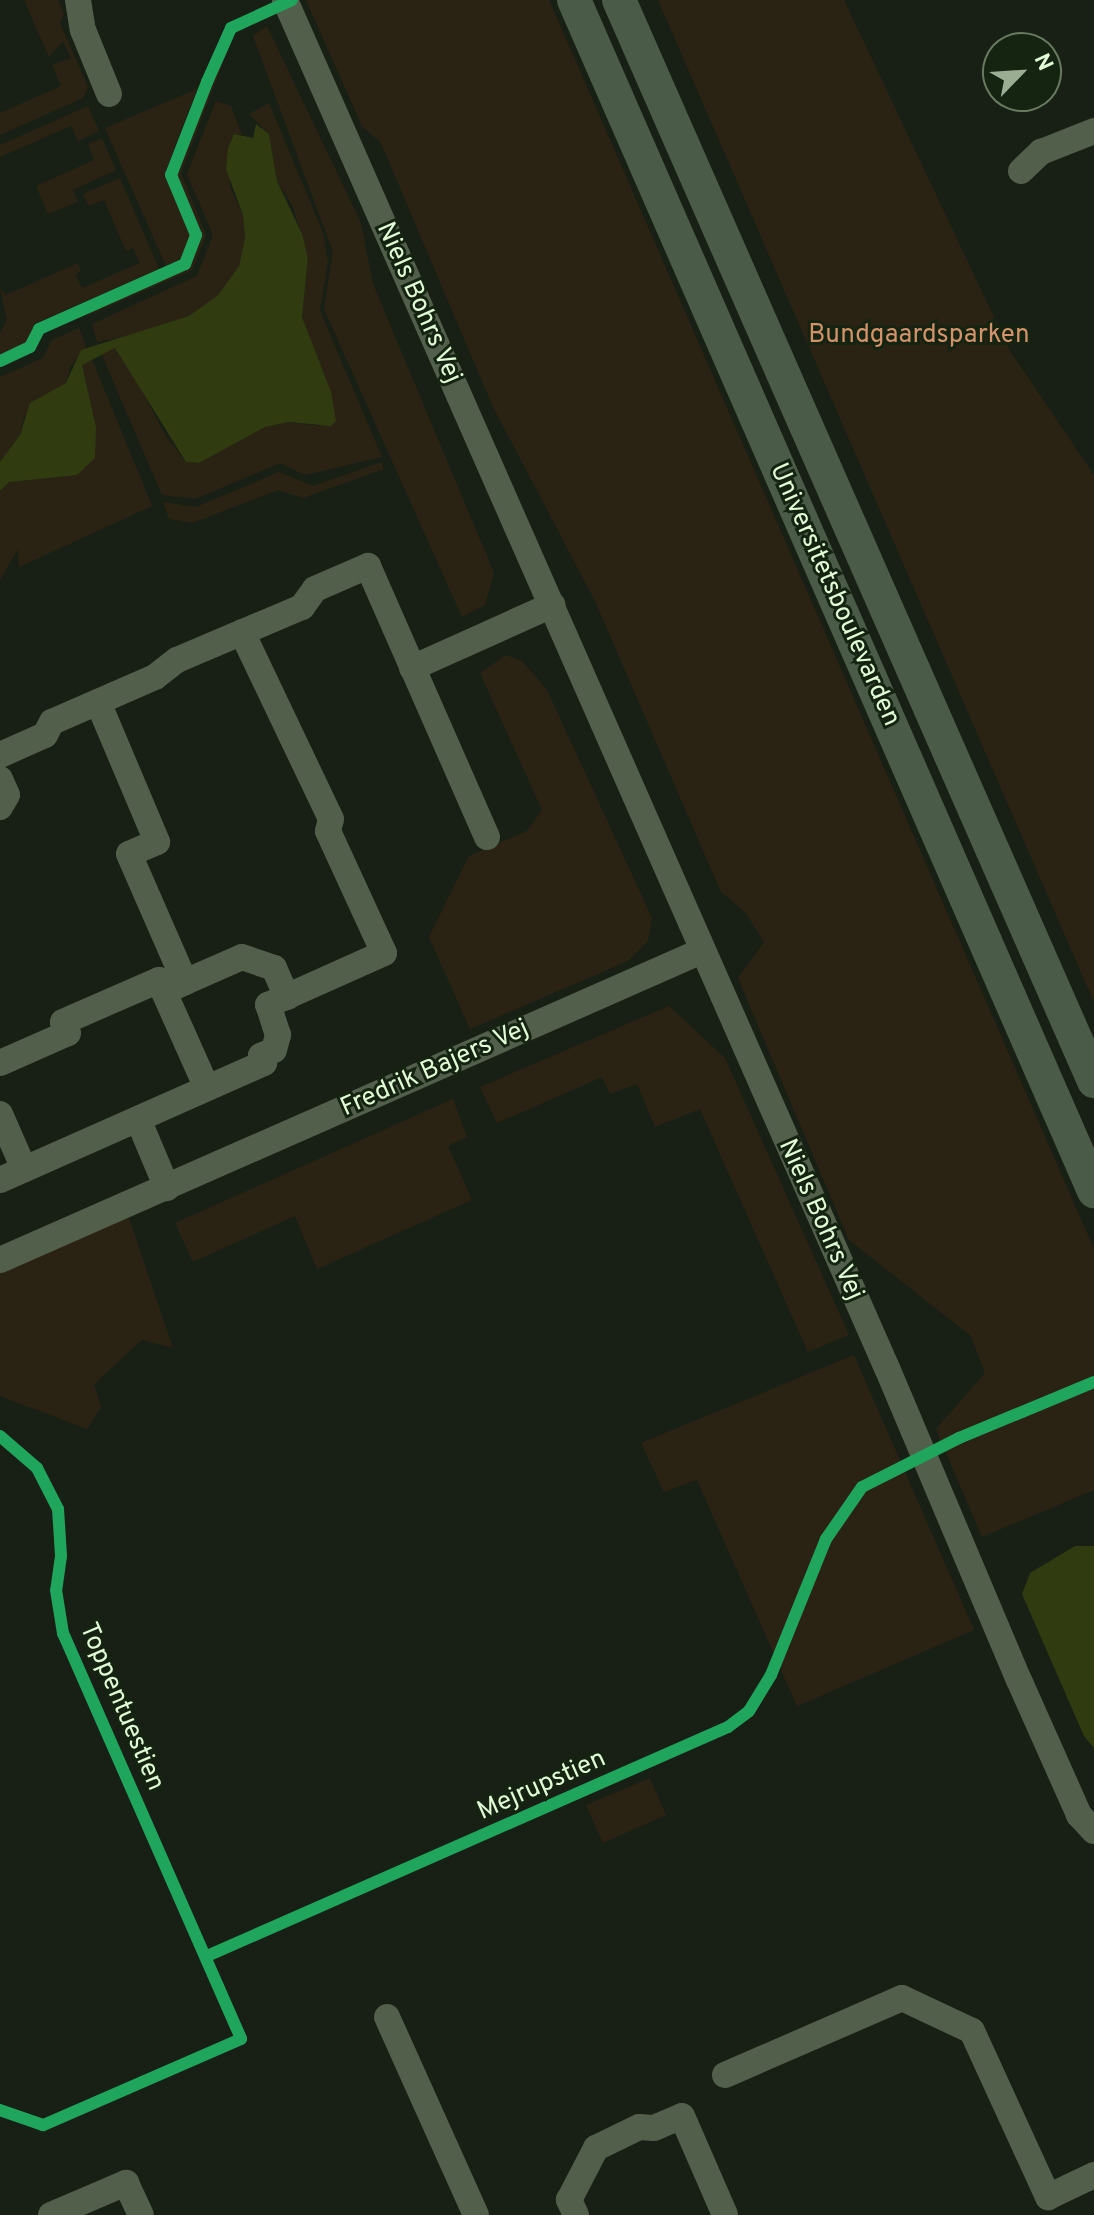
<!DOCTYPE html>
<html>
<head>
<meta charset="utf-8">
<style>
	body { margin:0 }
	#map { position:relative; width:1094px; height:2215px; overflow:hidden; background:#182015; font-family:Overpass,sans-serif }
	div>[style] { position:absolute }
	.green>* { inset:0; background:#2a2314 }
	.water>* { inset:0; background:#303b10 }
	.minor>* { height:26px; margin:-13px; padding:0 13px; transform-origin:13px; border-radius:13px; background:#525f4b }
	.major>* { height:34px; margin:-17px; padding:0 17px; transform-origin:17px; border-radius:17px; background:#4a5c48 }
	.cycleway>* { height:12px; margin:-6px; padding:0 6px; transform-origin:6px; border-radius:6px; background:#20a55d }
	span { translate:-50% -50%; white-space:nowrap; text-align:center; line-height:1.15; -webkit-text-stroke:6px #152411; paint-order:stroke }
	.street-label { font-size:26px; color:#e1fbd7 }
	.park-label { font-size:26px; color:#d4926a }
	.north { position:absolute; left:982px; top:32px; width:80px; height:80px; box-sizing:border-box; background:#152411; border:2px solid #677a60; border-radius:50%; rotate:65deg; font-size:22px; font-weight:700; line-height:32px; text-align:center; color:#e1fbd7 }
	.north::after { content:''; display:block; margin:auto; width:28px; height:36px; background:#9bae93; clip-path:polygon(50% 0,100% 100%,50% 72%,0 100%) }
</style>
</head>
<body>
<div id="map">
	<div class="green">
		<div style="clip-path:polygon(24px 0,58px 0,64px 14px,60px 23px,88px 87px,83px 98px,0 135px,0 113px,61px 86px,52px 65px,71px 58px,63px 41px,49px 57px)"></div>
		<div style="clip-path:polygon(306px 0,549px 0,1094px 1249px,1094px 1490px,982px 1537px,936px 1429px,985px 1373px,971px 1336px,849px 1240px,738px 978px,764px 942px,745px 912px,721px 892px,595px 601px,493px 407px,381px 143px,362px 126px)"></div>
		<div style="clip-path:polygon(658px 0,844px 0,1010px 351px,1094px 475px,1094px 1002px)"></div>
		<div style="clip-path:polygon(242px 26px,234px 34px,181px 173px,206px 235px,192px 270px,89px 315px,87px 311px,189px 265px,201px 236px,176px 174px,232px 31px)"></div>
		<div style="clip-path:polygon(267px 26px,361px 223px,373px 284px,494px 573px,485px 605px,462px 617px,324px 309px,333px 252px,253px 36px)"></div>
		<div style="clip-path:polygon(197px 89px,166px 170px,191px 236px,180px 259px,166px 266px,105px 128px)"></div>
		<div style="clip-path:polygon(216px 101px,231px 106px,242px 135px,234px 134px,228px 148px,230px 187px,243px 215px,245px 238px,239px 266px,218px 295px,189px 316px,148px 332px,97px 342px,92px 324px,197px 276px,213px 235px,187px 174px)"></div>
		<div style="clip-path:polygon(269px 103px,323px 233px,328px 262px,320px 311px,382px 457px,305px 475px,280px 463px,195px 499px,162px 495px,101px 353px,115px 348px,125px 360px,167px 438px,186px 462px,199px 463px,265px 427px,289px 422px,319px 426px,317px 359px,302px 317px,308px 258px,293px 207px,277px 181px,269px 134px,249px 114px)"></div>
		<div style="clip-path:polygon(88px 106px,99px 131px,78px 141px,71px 126px,0 157px,0 145px)"></div>
		<div style="clip-path:polygon(102px 138px,116px 170px,73px 190px,78px 202px,48px 214px,36px 186px,94px 160px,88px 144px)"></div>
		<div style="clip-path:polygon(120px 178px,159px 269px,34px 324px,28px 342px,0 354px,0 333px,7px 320px,0 288px,6px 295px,78px 263px,81px 271px,75px 274px,82px 288px,140px 263px,133px 248px,126px 251px,104px 200px,89px 206px,83px 194px)"></div>
		<div style="clip-path:polygon(79px 328px,86px 347px,70px 367px,66px 383px,24px 417px,20px 435px,0 462px,0 377px,43px 358px,52px 340px)"></div>
		<div style="clip-path:polygon(91px 357px,152px 506px,19px 567px,18px 549px,0 580px,0 491px,8px 482px,34px 477px,96px 427px,82px 365px)"></div>
		<div style="clip-path:polygon(382px 462px,384px 469px,303px 498px,278px 490px,192px 523px,169px 519px,163px 502px,196px 507px,279px 472px,313px 486px)"></div>
		<div style="clip-path:polygon(506px 655px,522px 661px,547px 690px,652px 918px,648px 941px,628px 961px,470px 1029px,429px 937px,469px 856px,527px 831px,542px 810px,480px 673px)"></div>
		<div style="clip-path:polygon(669px 1006px,725px 1058px,849px 1335px,808px 1352px,700px 1109px,655px 1127px,637px 1084px,610px 1094px,602px 1077px,497px 1123px,480px 1087px)"></div>
		<div style="clip-path:polygon(453px 1099px,467px 1137px,448px 1146px,472px 1200px,317px 1269px,295px 1216px,193px 1262px,175px 1223px)"></div>
		<div style="clip-path:polygon(128px 1215px,173px 1348px,142px 1340px,94px 1384px,101px 1407px,87px 1429px,0 1396px,0 1271px)"></div>
		<div style="clip-path:polygon(854px 1355px,974px 1630px,797px 1706px,697px 1480px,664px 1492px,641px 1443px)"></div>
		<div style="clip-path:polygon(650px 1778px,666px 1815px,603px 1843px,586px 1805px)"></div>
	</div>
	<div class="water">
		<div style="clip-path:polygon(256px 124px,269px 134px,277px 181px,302px 234px,308px 258px,302px 317px,331px 392px,336px 421px,331px 426px,289px 422px,265px 427px,199px 463px,186px 462px,115px 348px,82px 365px,96px 427px,95px 458px,77px 475px,9px 482px,0 491px,0 462px,20px 435px,30px 403px,66px 383px,81px 350px,189px 316px,218px 295px,239px 266px,245px 238px,243px 215px,226px 169px,228px 148px,234px 134px,253px 138px)"></div>
		<div style="clip-path:polygon(1075px 1546px,1094px 1546px,1094px 1748px,1084px 1736px,1022px 1594px,1030px 1573px)"></div>
	</div>
	<div class="minor">
		<div style="left:78px;top:0;width:30px;rotate:81deg"></div>
		<div style="left:83px;top:30px;width:69px;rotate:67.9deg"></div>
		<div style="left:285px;top:0;width:1495px;rotate:66.25deg"></div>
		<div style="left:887px;top:1368px;width:339px;rotate:67.1deg"></div>
		<div style="left:1019px;top:1680px;width:148px;rotate:66deg"></div>
		<div style="left:1079px;top:1815px;width:22px;rotate:47deg"></div>
		<div style="left:1021px;top:171px;width:28px;rotate:-44deg"></div>
		<div style="left:1041px;top:152px;width:57px;rotate:-21.6deg"></div>
		<div style="left:412px;top:668px;width:154px;rotate:-24.2deg"></div>
		<div style="left:98px;top:702px;width:152px;rotate:67.1deg"></div>
		<div style="left:157px;top:842px;width:30px;rotate:157deg"></div>
		<div style="left:129px;top:854px;width:140px;rotate:66.4deg"></div>
		<div style="left:185px;top:982px;width:62px;rotate:-23.7deg"></div>
		<div style="left:242px;top:957px;width:34px;rotate:19deg"></div>
		<div style="left:274px;top:968px;width:32px;rotate:66deg"></div>
		<div style="left:0;top:755px;width:49px;rotate:-24deg"></div>
		<div style="left:45px;top:735px;width:15px;rotate:-62deg"></div>
		<div style="left:52px;top:722px;width:112px;rotate:-23.6deg"></div>
		<div style="left:155px;top:677px;width:28px;rotate:-38deg"></div>
		<div style="left:177px;top:660px;width:136px;rotate:-23deg"></div>
		<div style="left:302px;top:607px;width:22px;rotate:-54deg"></div>
		<div style="left:315px;top:589px;width:58px;rotate:-23.5deg"></div>
		<div style="left:368px;top:566px;width:296px;rotate:66.3deg"></div>
		<div style="left:0;top:779px;width:17px;rotate:66deg"></div>
		<div style="left:7px;top:795px;width:14px;rotate:120deg"></div>
		<div style="left:164px;top:992px;width:105px;rotate:65.9deg"></div>
		<div style="left:0;top:1063px;width:74px;rotate:-23.8deg"></div>
		<div style="left:68px;top:1033px;width:12px;rotate:-114deg"></div>
		<div style="left:63px;top:1022px;width:105px;rotate:-23.6deg"></div>
		<div style="left:159px;top:980px;width:13px;rotate:67deg"></div>
		<div style="left:164px;top:992px;width:23px;rotate:-25deg"></div>
		<div style="left:0;top:1114px;width:60px;rotate:66.4deg"></div>
		<div style="left:138px;top:1119px;width:75px;rotate:67.2deg"></div>
		<div style="left:0;top:1180px;width:289px;rotate:-23.9deg"></div>
		<div style="left:264px;top:1063px;width:8px;rotate:-113deg"></div>
		<div style="left:261px;top:1056px;width:14px;rotate:-25deg"></div>
		<div style="left:274px;top:1050px;width:16px;rotate:-75deg"></div>
		<div style="left:278px;top:1035px;width:32px;rotate:-108deg"></div>
		<div style="left:268px;top:1005px;width:127px;rotate:-24.1deg"></div>
		<div style="left:384px;top:953px;width:134px;rotate:-114.7deg"></div>
		<div style="left:328px;top:831px;width:12px;rotate:-76deg"></div>
		<div style="left:331px;top:819px;width:207px;rotate:-115.5deg"></div>
		<div style="left:0;top:1260px;width:767px;rotate:-23.76deg"></div>
		<div style="left:387px;top:2017px;width:217px;rotate:65.8deg"></div>
		<div style="left:725px;top:2075px;width:193px;rotate:-23.5deg"></div>
		<div style="left:902px;top:1998px;width:77px;rotate:25.2deg"></div>
		<div style="left:972px;top:2031px;width:183px;rotate:65.4deg"></div>
		<div style="left:1048px;top:2197px;width:51px;rotate:-25.6deg"></div>
		<div style="left:51px;top:2215px;width:82px;rotate:-23.1deg"></div>
		<div style="left:126px;top:2183px;width:35px;rotate:65deg"></div>
		<div style="left:576px;top:2215px;width:17px;rotate:-115deg"></div>
		<div style="left:569px;top:2200px;width:59px;rotate:-62.6deg"></div>
		<div style="left:596px;top:2148px;width:48px;rotate:-26deg"></div>
		<div style="left:639px;top:2127px;width:15px;rotate:4deg"></div>
		<div style="left:654px;top:2128px;width:30px;rotate:-23deg"></div>
		<div style="left:682px;top:2116px;width:108px;rotate:66.5deg"></div>
	</div>
	<div class="major">
		<div style="left:574px;top:0;width:1300px;rotate:66.41deg"></div>
		<div style="left:619px;top:0;width:1181px;rotate:66.28deg"></div>
	</div>
	<div class="cycleway">
		<div style="left:0;top:361px;width:33px;rotate:-25deg"></div>
		<div style="left:30px;top:347px;width:20px;rotate:-63deg"></div>
		<div style="left:39px;top:329px;width:160px;rotate:-24deg"></div>
		<div style="left:185px;top:264px;width:31px;rotate:-69deg"></div>
		<div style="left:196px;top:235px;width:65px;rotate:-112.6deg"></div>
		<div style="left:171px;top:175px;width:100px;rotate:-68.8deg"></div>
		<div style="left:207px;top:82px;width:59px;rotate:-66deg"></div>
		<div style="left:231px;top:28px;width:67px;rotate:-24.7deg"></div>
		<div style="left:0;top:1436px;width:49px;rotate:40.9deg"></div>
		<div style="left:37px;top:1468px;width:46px;rotate:62.9deg"></div>
		<div style="left:58px;top:1509px;width:47px;rotate:86.3deg"></div>
		<div style="left:61px;top:1556px;width:34px;rotate:98deg"></div>
		<div style="left:56px;top:1590px;width:44px;rotate:80.8deg"></div>
		<div style="left:63px;top:1633px;width:443px;rotate:66.3deg"></div>
		<div style="left:241px;top:2039px;width:216px;rotate:156.5deg"></div>
		<div style="left:43px;top:2125px;width:46px;rotate:-160.8deg"></div>
		<div style="left:207px;top:1956px;width:569px;rotate:-23.73deg"></div>
		<div style="left:728px;top:1727px;width:26px;rotate:-37deg"></div>
		<div style="left:749px;top:1711px;width:42px;rotate:-58.6deg"></div>
		<div style="left:771px;top:1675px;width:147px;rotate:-68deg"></div>
		<div style="left:826px;top:1539px;width:63px;rotate:-55.3deg"></div>
		<div style="left:862px;top:1487px;width:109px;rotate:-26.8deg"></div>
		<div style="left:959px;top:1438px;width:146px;rotate:-22.5deg"></div>
	</div>
	<div class="street-label">
		<span style="left:418px;top:303px;rotate:66deg">Niels Bohrs Vej</span>
		<span style="left:834px;top:595px;rotate:66deg">Universitetsboulevarden</span>
		<span style="left:435px;top:1069px;rotate:-24deg">Fredrik Bajers Vej</span>
		<span style="left:820px;top:1220px;rotate:66deg">Niels Bohrs Vej</span>
		<span style="left:121px;top:1707px;rotate:67deg">Toppentuestien</span>
		<span style="left:542px;top:1786px;rotate:-24deg">Mejrupstien</span>
	</div>
	<div class="park-label">
		<span style="left:919px;top:336px">Bundgaardsparken</span>
	</div>
	<div class="north">N</div>
</div>
</body>
</html>
